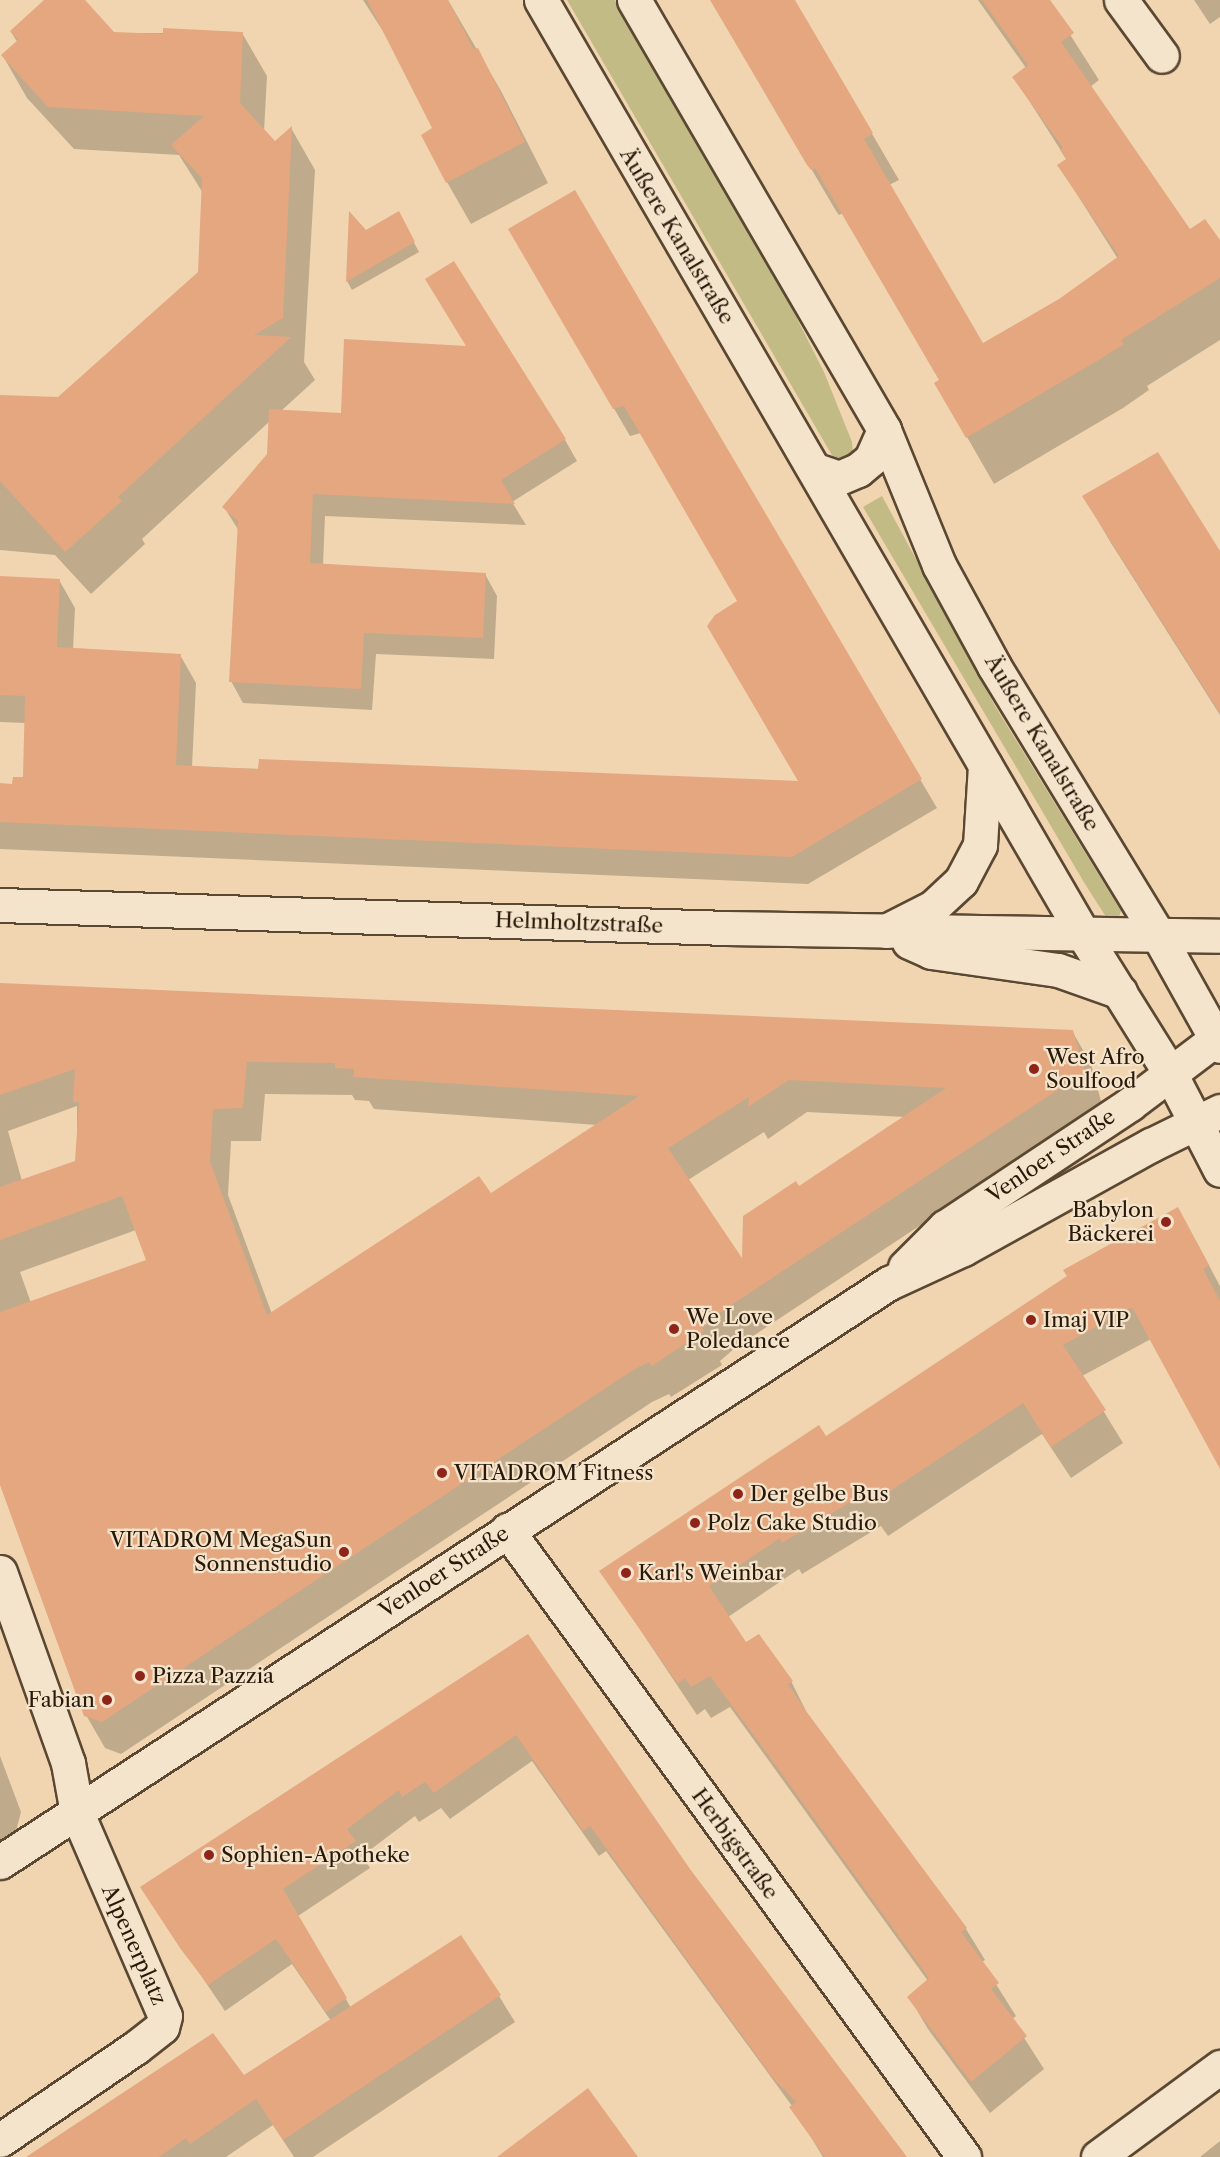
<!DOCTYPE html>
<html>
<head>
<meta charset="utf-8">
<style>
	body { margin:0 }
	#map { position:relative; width:1220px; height:2157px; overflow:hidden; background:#f0d5b0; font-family:"Libre Caslon Text",serif }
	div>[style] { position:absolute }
	.green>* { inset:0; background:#c2bb86 }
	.shadow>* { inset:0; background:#0003 }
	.building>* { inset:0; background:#e4a780 }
	.roads { filter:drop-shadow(2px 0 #5b4832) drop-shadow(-2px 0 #5b4832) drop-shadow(0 2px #5b4832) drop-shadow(0 -2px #5b4832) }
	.street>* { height:33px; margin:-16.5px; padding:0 16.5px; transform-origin:16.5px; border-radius:16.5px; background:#f5e4cc }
	.secondary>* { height:33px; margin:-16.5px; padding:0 16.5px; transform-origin:16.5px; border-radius:16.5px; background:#f5e4cc }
	.dots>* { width:16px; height:16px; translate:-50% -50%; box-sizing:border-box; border:3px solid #f5e4cc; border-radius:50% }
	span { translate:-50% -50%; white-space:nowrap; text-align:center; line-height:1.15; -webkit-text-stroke:4.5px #f5e4cc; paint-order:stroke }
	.street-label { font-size:21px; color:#291908 }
	.poi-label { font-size:21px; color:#291908 }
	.left { translate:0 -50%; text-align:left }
	.right { translate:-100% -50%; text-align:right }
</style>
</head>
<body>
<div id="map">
	<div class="green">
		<div style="clip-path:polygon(567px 0,615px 0,784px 293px,824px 372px,852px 442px,853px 454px,842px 461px,833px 457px)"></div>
		<div style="clip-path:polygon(882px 496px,995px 706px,1121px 911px,1118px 920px,1108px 920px,1085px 884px,863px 507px)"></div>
	</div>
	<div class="shadow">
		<div style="clip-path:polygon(46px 0,83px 0,113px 33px,242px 33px,267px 76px,264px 132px,275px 143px,291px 128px,315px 170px,304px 362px,315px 380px,281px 411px,565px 440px,577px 461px,512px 502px,526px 525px,325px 516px,323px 565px,485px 574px,497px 596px,494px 659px,376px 654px,372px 710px,243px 703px,231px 681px,239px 531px,224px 507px,269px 455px,270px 421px,142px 539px,145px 544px,91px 594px,55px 555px,0 550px,0 396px,59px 399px,200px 273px,203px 193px,179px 155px,74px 149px,27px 98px,3px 56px,18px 43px,11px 32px)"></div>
		<div style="clip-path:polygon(363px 0,448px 0,501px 91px,548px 183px,471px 224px,447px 182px,434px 129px,392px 45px)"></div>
		<div style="clip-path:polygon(712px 0,794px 0,899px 180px,889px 185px,982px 345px,1060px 301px,1118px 259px,1059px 166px,1067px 160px,1014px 77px,1026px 68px,978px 0,1048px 0,1099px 80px,1090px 87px,1189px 231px,1220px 243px,1220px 340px,1147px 386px,1149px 390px,1123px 408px,994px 484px,936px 383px,941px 381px,843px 213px,839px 215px,836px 211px)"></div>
		<div style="clip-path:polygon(1194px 0,1220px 0,1220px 17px,1210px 24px)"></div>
		<div style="clip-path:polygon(574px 193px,937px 808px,808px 884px,0 849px,0 784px,14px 784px,25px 778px,26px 723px,0 722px,0 578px,59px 580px,75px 608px,73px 650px,180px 655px,196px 683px,192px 767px,801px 783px,739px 602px,641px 433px,630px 436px,510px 230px)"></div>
		<div style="clip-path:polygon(350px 214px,366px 231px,403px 222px,419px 252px,352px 290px,347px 281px)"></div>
		<div style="clip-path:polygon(1084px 497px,1220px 553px,1220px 715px,1111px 543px)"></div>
		<div style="clip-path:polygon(evenodd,0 984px,1072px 1031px,1091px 1064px,1102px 1105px,735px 1348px,720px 1361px,722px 1365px,671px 1397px,669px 1394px,652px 1402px,121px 1754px,105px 1748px,86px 1715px,0 1482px,0 984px,265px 1094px,352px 1095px,355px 1100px,369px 1101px,374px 1109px,597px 1125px,490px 1195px,272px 1314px,228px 1195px,231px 1141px,261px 1141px,265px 1094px,0 984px,77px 1106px,77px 1162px,22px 1181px,8px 1131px,77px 1106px,0 984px,807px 1112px,905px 1117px,799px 1188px,743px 1263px,688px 1180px,764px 1132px,768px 1139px,807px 1112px,0 984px,136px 1230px,148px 1261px,31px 1303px,20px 1272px,136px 1230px)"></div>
		<div style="clip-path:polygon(1196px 1241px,1220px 1286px,1220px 1466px,1151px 1339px,1082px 1376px,1123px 1443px,1071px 1478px,1042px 1434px,888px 1536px,881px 1526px,802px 1574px,799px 1569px,728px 1617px,746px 1644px,791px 1681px,808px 1715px,966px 1929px,985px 1960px,982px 1962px,1016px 2016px,1012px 2019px,1044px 2069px,990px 2113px,928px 2029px,909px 1997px,928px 1981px,730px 1707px,711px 1718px,705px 1709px,697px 1715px,601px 1571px,826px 1438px)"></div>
		<div style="clip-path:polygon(527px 1636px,689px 1870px,906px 2157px,823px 2157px,792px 2106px,606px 1851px,599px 1856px,532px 1761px,450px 1819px,441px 1808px,419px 1822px,415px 1816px,362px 1856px,370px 1868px,298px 1916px,351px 2008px,499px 1996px,515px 2022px,313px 2157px,294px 2157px,273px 2125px,226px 2157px,28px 2157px,244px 2077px,331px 2021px,292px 1964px,225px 2011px,142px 1888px)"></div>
		<div style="clip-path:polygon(0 1756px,21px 1812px,16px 1831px,0 1841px)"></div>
		<div style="clip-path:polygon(1220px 2141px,1220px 2157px,1200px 2157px)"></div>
	</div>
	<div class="building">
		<div style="clip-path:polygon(44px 0,85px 0,114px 32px,163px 34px,163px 28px,243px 32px,240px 103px,275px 141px,292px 126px,283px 318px,254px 335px,291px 337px,118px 497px,122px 501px,65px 552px,0 481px,0 395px,58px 397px,198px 272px,202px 178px,171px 145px,204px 116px,48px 107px,1px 55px,18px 40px,10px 31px)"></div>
		<div style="clip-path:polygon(367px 0,448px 0,474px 50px,478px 48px,525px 142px,446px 183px,421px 135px,432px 128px)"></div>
		<div style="clip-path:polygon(710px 0,795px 0,873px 133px,864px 139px,983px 343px,1059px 299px,1119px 256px,1057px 165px,1066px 159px,1060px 150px,1063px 148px,1012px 77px,1028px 65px,982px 0,1050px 0,1074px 33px,1061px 42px,1190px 229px,1205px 219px,1220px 240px,1220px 278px,1121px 340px,1124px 344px,1097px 361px,966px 438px,934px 383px,939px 380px,815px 168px,811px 170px,807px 165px)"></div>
		<div style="clip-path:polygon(575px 190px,922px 779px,792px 857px,0 822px,0 783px,12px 784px,13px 777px,23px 777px,25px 696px,0 695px,0 576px,60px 579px,57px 647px,181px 654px,176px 765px,258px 769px,259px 759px,798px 781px,707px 626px,715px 615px,737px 601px,624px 406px,613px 409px,508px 229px)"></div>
		<div style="clip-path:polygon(349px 211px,366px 230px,399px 211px,415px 242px,346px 282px)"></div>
		<div style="clip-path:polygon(454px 261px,566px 439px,501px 480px,515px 504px,313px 494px,310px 563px,486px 573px,483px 638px,364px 633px,361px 689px,229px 682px,238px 521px,222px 507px,267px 454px,269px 409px,341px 413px,344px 339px,466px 346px,425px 279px)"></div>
		<div style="clip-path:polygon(1158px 452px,1220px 551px,1220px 713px,1082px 496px)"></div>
		<div style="clip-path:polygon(evenodd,0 983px,1073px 1030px,1085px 1072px,716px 1315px,702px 1328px,704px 1331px,652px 1366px,649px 1362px,633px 1370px,102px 1722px,84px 1716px,0 1485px,0 1312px,146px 1260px,122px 1196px,0 1240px,0 1187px,75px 1161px,79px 1102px,73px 1102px,75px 1069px,0 1095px,0 983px,247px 1062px,335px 1063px,335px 1068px,354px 1069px,353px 1077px,639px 1096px,491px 1193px,479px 1176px,267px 1315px,210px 1162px,213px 1109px,243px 1108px,247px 1062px,0 983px,789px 1080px,946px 1088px,799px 1186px,796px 1181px,743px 1216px,742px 1258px,668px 1148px,749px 1097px,748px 1107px,789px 1080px)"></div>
		<div style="clip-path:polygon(1178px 1207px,1209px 1265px,1203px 1269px,1220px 1301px,1220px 1469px,1132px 1307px,1063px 1345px,1106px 1410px,1051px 1447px,1023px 1403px,869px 1505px,862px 1495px,782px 1543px,780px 1538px,709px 1586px,746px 1642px,759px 1634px,793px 1681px,788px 1684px,806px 1711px,967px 1928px,961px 1932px,999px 1983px,991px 1989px,1027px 2036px,971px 2082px,907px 1997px,929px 1978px,761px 1745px,710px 1676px,691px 1687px,685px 1678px,678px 1684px,599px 1571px,819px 1425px,826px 1436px,1067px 1276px,1063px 1270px)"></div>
		<div style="clip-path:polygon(528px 1634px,690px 1869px,907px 2157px,825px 2157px,789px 2107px,796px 2102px,773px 2078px,590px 1826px,583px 1831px,516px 1735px,434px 1793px,425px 1782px,402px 1797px,399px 1790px,347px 1829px,356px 1841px,283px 1889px,347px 1998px,326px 2012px,276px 1939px,208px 1985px,180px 1948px,140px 1887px)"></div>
		<div style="clip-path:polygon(461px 1935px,501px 1995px,283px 2140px,256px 2099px,190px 2144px,186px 2138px,159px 2157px,26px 2157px,213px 2033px,244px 2075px)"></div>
		<div style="clip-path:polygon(588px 2088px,638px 2157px,497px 2157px)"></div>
	</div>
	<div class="roads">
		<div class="street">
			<div style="left:1121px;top:0;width:69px;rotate:53.8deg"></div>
			<div style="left:886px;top:931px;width:53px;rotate:-27.1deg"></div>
			<div style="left:933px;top:907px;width:38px;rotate:-43deg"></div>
			<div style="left:961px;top:881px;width:41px;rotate:-62.2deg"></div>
			<div style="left:980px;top:845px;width:80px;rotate:-86.4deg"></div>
			<div style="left:507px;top:1530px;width:776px;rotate:53.91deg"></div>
			<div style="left:0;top:1572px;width:203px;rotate:70.4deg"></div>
			<div style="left:68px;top:1763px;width:51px;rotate:79.8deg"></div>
			<div style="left:77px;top:1813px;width:221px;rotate:66.6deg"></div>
			<div style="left:165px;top:2016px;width:11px;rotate:105deg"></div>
			<div style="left:162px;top:2027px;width:34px;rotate:142deg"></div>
			<div style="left:135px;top:2048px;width:163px;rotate:145.7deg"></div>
			<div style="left:1098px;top:2157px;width:152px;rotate:-36.4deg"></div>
		</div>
		<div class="secondary">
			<div style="left:541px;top:0;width:1080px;rotate:59.87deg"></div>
			<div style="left:1083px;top:934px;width:164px;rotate:58deg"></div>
			<div style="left:1170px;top:1073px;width:109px;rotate:62.7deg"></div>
			<div style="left:634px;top:0;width:497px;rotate:59.8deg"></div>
			<div style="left:884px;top:430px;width:146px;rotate:67.8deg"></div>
			<div style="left:939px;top:565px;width:115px;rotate:61.4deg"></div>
			<div style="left:994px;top:666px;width:315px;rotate:58.6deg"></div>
			<div style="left:1158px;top:935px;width:127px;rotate:60.8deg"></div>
			<div style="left:816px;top:470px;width:24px;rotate:19deg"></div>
			<div style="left:839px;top:478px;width:21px;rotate:-23deg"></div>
			<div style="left:858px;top:470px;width:17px;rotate:-40deg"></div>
			<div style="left:871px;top:459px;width:32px;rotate:-66deg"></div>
			<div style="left:0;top:905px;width:726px;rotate:1.81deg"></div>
			<div style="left:726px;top:928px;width:494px;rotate:0.9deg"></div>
			<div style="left:909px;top:942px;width:24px;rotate:24deg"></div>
			<div style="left:931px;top:952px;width:128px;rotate:8.1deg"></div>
			<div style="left:1058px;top:970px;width:66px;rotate:19.5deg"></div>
			<div style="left:905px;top:1267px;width:57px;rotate:-45deg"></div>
			<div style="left:945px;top:1227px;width:222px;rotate:-33.6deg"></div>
			<div style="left:1130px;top:1104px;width:113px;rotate:-37.1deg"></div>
			<div style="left:0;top:1862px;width:1061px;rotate:-33.08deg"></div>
			<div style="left:889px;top:1283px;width:81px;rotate:-24.7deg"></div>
			<div style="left:963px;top:1249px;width:215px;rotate:-29deg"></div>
			<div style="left:1151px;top:1145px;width:77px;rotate:-26.2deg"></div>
		</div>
	</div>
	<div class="dots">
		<div style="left:1034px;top:1069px;background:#8f2418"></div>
		<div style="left:1166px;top:1222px;background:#8f2418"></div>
		<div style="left:1031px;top:1320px;background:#8f2418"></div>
		<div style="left:674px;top:1329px;background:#8f2418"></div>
		<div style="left:442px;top:1473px;background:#8f2418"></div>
		<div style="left:738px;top:1494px;background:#8f2418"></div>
		<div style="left:695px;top:1523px;background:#8f2418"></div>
		<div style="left:344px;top:1552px;background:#8f2418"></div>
		<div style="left:626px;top:1573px;background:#8f2418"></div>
		<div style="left:140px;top:1676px;background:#8f2418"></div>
		<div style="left:107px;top:1700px;background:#8f2418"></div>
		<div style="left:209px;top:1855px;background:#8f2418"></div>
	</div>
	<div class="street-label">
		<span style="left:677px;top:236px;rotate:59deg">Äußere Kanalstraße</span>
		<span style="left:1042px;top:743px;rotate:59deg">Äußere Kanalstraße</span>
		<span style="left:579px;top:923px;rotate:2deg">Helmholtzstraße</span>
		<span style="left:1051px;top:1156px;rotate:-34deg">Venloer Straße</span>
		<span style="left:444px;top:1572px;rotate:-33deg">Venloer Straße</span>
		<span style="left:735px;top:1844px;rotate:54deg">Herbigstraße</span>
		<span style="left:134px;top:1945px;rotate:66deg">Alpenerplatz</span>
	</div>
	<div class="poi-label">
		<span class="left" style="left:1046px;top:1069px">West Afro<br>Soulfood</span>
		<span class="right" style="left:1154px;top:1222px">Babylon<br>Bäckerei</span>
		<span class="left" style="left:686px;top:1329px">We Love<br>Poledance</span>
		<span class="left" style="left:1043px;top:1320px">Imaj VIP</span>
		<span class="left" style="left:454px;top:1473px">VITADROM Fitness</span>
		<span class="left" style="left:750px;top:1494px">Der gelbe Bus</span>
		<span class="left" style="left:707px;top:1523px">Polz Cake Studio</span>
		<span class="right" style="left:332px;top:1552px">VITADROM MegaSun<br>Sonnenstudio</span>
		<span class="left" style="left:638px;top:1573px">Karl's Weinbar</span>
		<span class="left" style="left:152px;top:1676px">Pizza Pazzia</span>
		<span class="right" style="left:95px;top:1700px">Fabian</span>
		<span class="left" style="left:221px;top:1855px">Sophien-Apotheke</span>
	</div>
</div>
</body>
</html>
